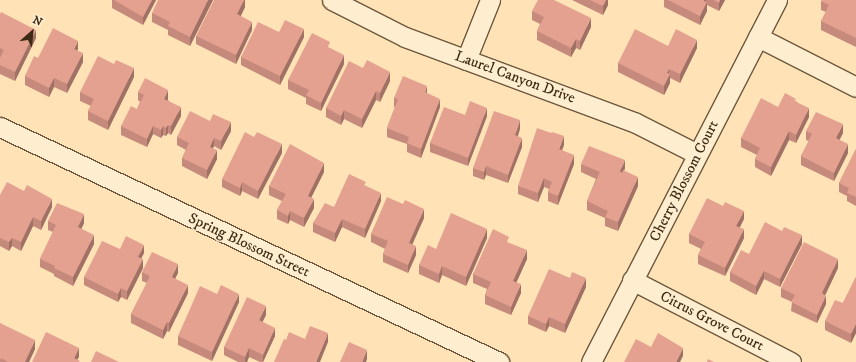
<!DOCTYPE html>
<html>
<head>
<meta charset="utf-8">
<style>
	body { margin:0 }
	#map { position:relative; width:856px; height:362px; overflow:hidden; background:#ffe3b7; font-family:"IM FELL DW Pica",serif }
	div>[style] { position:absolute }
	.roads { filter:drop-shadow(1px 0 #6d583d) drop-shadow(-1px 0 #6d583d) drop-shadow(0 1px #6d583d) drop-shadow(0 -1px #6d583d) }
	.minor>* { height:19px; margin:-9.5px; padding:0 9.5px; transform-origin:9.5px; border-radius:9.5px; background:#ffedd0 }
	.wall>* { inset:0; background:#c58a7c }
	.shaded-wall>* { inset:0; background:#a07165 }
	.building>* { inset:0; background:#e5a190 }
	span { translate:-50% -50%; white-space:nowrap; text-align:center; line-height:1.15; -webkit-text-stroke:3px #ffedd0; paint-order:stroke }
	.street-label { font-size:15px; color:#3c2a14 }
	.north { position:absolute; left:12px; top:12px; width:40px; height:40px; -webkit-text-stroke:3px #ffedd0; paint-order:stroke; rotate:27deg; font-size:11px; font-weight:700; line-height:16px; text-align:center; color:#3c2a14 }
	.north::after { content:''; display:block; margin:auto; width:14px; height:18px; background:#3c2a14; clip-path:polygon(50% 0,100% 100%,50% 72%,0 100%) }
</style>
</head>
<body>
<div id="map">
	<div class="roads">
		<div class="minor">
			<div style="left:332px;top:0;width:82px;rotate:26.9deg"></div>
			<div style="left:405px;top:37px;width:246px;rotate:20.4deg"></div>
			<div style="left:636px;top:123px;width:68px;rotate:26.9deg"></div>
			<div style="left:758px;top:37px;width:110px;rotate:27deg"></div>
			<div style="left:466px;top:60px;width:65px;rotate:-68.2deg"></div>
			<div style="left:0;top:127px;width:552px;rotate:25.22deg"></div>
			<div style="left:632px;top:280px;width:179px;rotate:27.3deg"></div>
			<div style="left:591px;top:362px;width:407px;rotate:-62.8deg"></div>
		</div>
	</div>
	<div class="wall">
		<div style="clip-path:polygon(112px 0,156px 0,143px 25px,112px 8px)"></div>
		<div style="clip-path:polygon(213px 0,190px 46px,168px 35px,168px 30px,152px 22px,152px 13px)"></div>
		<div style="clip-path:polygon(245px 0,245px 7px,241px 16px,252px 30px,236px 64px,196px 44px,196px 36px)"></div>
		<div style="clip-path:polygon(572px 0,608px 0,608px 5px,603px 15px)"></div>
		<div style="clip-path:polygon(664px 0,725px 0,719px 11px,707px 5px,707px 11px,700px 25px,664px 7px)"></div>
		<div style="clip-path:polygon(856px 0,856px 47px,821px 30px,821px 21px,826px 12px,821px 10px,821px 1px)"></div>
		<div style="clip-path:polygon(532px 11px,591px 27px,580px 50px,576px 48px,571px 57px,537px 40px,537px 31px,540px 24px,532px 20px)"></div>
		<div style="clip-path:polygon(0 14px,36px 38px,15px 81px,0 74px)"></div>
		<div style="clip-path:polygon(279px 32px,304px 37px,280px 85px,241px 65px,241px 57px)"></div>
		<div style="clip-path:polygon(668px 46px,697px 48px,680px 83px,670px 78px,670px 83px,664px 95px,618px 72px,618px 63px)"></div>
		<div style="clip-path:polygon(330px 48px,344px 64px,321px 111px,306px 104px,306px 98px,288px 89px,288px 80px)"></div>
		<div style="clip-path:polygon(78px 49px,77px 50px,83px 62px,67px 93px,54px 87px,49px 97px,25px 85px,25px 76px,38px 58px)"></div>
		<div style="clip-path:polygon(134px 77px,108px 130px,88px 120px,88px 111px,91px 106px,80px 101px,80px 92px)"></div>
		<div style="clip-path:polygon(390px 81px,380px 102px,376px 100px,362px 128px,344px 119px,341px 125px,326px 117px,326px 108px)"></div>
		<div style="clip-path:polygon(138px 92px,168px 99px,168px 100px,181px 116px,171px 135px,168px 133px,166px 136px,163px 135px,161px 138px,153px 134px,147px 147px,121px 135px,121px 126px,137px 109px,140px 102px,138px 100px)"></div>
		<div style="clip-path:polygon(427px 94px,440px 107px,421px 158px,407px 152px,407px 144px,387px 137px,387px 128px,395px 107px,394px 107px,394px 98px)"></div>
		<div style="clip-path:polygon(796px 101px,809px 117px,796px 143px,789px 140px,771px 176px,755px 167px,755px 159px,757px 155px,741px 147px,741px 138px,778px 107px)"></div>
		<div style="clip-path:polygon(465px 115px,487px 116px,468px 166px,430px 152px,430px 143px)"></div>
		<div style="clip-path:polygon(520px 129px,518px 136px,522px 147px,508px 183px,486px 175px,484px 180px,473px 176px,473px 168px)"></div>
		<div style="clip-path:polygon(231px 131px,221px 150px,214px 146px,213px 148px,217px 159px,207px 179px,182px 166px,182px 158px,186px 150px,177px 145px,177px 137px)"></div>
		<div style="clip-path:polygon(806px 131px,843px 133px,839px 140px,848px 153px,834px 181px,801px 165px,801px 156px,809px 141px,806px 140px)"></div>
		<div style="clip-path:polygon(564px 145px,562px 150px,574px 164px,558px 205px,548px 201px,548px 192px,549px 189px,544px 187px,538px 202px,518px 194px,518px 186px)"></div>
		<div style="clip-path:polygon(856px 149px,856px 206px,847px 201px,847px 196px,839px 192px,839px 183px)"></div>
		<div style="clip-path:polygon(282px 153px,258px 199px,242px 191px,240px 196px,222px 187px,222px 179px)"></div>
		<div style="clip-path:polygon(581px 164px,625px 168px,624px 171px,638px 186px,618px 231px,605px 226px,605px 218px,587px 210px,587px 201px,596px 179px,581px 172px)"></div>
		<div style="clip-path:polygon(324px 172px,311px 198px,314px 208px,304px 227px,290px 220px,288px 224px,277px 219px,277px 210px,282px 201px,269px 195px,269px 186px)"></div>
		<div style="clip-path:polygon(366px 186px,381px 201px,365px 238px,342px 227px,335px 242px,313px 232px,313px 223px,334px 207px)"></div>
		<div style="clip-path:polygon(0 195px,52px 207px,41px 230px,33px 226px,21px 251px,12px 246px,9px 251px,0 246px)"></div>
		<div style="clip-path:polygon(424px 218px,412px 244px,416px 255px,408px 273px,383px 262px,383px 254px,385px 249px,371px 242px,371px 234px)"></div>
		<div style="clip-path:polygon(744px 219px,740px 227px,744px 238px,725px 276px,698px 264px,698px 255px,701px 249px,689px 243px,689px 234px)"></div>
		<div style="clip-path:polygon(48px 221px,84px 223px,81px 229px,94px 244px,73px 286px,54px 276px,54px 274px,40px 267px,40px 259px,53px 232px,48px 230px)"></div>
		<div style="clip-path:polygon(487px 238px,466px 286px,442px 275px,439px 283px,419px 274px,419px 265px,436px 249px)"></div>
		<div style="clip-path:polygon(509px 243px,527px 259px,516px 283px,521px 293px,511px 315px,485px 304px,485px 295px,487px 289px,473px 283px,473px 274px)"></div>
		<div style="clip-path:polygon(802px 244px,780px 287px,764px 279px,756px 295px,730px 281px,730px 272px,749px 254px)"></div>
		<div style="clip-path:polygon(120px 249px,144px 253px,141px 258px,143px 268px,127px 300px,121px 297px,118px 302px,84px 285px,84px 277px)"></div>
		<div style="clip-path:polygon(838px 268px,825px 295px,826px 304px,817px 323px,791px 311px,792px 302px,781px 297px,781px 288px)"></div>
		<div style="clip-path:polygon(142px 272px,178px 273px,175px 278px,188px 293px,169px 332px,167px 331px,163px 339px,131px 323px,131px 314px,147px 283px,142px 281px)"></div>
		<div style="clip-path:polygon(856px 277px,856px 333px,851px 343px,825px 330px,825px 321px,843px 303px)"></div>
		<div style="clip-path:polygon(570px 278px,586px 287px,565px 333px,549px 326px,546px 332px,528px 324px,528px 316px)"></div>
		<div style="clip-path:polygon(217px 294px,239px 302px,212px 361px,178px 345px,178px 336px)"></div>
		<div style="clip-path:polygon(266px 315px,262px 322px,275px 336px,263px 362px,260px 362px,249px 357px,247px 362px,238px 362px,224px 355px,224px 347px)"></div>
		<div style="clip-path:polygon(0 323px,35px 349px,29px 362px,0 362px)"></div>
	</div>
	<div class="shaded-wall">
		<div style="clip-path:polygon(152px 0,156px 0,143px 25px,143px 17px)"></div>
		<div style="clip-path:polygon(208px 0,213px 0,190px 46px,190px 37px)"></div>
		<div style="clip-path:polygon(244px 0,245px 0,245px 7px,237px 23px,237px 14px)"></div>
		<div style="clip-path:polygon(606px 0,608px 0,608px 5px,603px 15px,603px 6px)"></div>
		<div style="clip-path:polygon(704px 0,706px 0,706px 4px,707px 2px,707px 11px,700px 25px,700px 16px)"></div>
		<div style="clip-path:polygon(720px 0,725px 0,719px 11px,719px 3px)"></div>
		<div style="clip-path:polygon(591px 18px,591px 27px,580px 50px,580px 41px)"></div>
		<div style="clip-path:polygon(252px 22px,252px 30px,236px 64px,236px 55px)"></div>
		<div style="clip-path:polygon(304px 29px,304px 37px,280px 85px,280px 76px)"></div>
		<div style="clip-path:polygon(36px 30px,36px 38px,15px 81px,15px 72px)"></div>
		<div style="clip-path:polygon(576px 39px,576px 48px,571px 57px,571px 48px)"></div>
		<div style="clip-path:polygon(697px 40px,697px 48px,680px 83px,680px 74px)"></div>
		<div style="clip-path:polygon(78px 41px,78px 49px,74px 57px,74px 49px)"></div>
		<div style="clip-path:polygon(83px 53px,83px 62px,67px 93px,67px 84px)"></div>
		<div style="clip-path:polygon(344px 55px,344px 64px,321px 111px,321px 103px)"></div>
		<div style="clip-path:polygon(134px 68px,134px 77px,108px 130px,108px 121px)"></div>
		<div style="clip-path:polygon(669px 69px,669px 76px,670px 74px,670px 83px,664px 95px,664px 86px,667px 73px)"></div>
		<div style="clip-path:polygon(390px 72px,390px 81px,380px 102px,380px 93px)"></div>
		<div style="clip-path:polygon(54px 78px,54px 87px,49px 97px,49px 88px)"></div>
		<div style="clip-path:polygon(427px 86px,427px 94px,425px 92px)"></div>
		<div style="clip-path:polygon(168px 90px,168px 99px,164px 107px,164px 99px)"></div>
		<div style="clip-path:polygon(376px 91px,376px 100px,362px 128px,362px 119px)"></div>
		<div style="clip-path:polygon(440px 99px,440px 107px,421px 158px,421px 149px)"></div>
		<div style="clip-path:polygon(181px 107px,181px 116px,171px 135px,171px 126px)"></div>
		<div style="clip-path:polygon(487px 108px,487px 116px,468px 166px,468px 158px)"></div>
		<div style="clip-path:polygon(809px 108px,809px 117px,796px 143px,796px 135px)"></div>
		<div style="clip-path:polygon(344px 110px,344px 119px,341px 125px,341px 116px)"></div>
		<div style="clip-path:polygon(520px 120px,520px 129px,515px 144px,515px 135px)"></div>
		<div style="clip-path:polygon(231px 122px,231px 131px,221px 150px,221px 141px)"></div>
		<div style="clip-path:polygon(843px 124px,843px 133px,836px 147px,836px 138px)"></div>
		<div style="clip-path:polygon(168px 125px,168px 133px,166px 136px,166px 128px)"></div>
		<div style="clip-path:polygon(153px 126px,153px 134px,147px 147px,147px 139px)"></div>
		<div style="clip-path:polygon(163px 126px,163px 135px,161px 138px,161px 130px)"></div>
		<div style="clip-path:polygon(789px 131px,789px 140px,771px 176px,771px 167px)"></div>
		<div style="clip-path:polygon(564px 136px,564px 145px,559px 158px,559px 149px)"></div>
		<div style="clip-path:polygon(214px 138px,214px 146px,210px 155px,210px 147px)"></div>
		<div style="clip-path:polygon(522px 138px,522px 147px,508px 183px,508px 175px)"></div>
		<div style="clip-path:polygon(282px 144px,282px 153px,258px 199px,258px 191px)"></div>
		<div style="clip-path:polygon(848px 144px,848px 153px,834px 181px,834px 173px)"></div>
		<div style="clip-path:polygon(217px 150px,217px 159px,207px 179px,207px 170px)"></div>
		<div style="clip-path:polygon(574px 155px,574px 164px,558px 205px,558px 196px)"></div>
		<div style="clip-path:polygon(625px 160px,625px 168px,620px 180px,620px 171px)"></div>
		<div style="clip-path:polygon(324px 163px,324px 172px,308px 204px,308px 196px)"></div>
		<div style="clip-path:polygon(486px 166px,486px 175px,484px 180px,484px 172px)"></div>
		<div style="clip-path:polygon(638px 177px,638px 186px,618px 231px,618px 222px)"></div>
		<div style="clip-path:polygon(544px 178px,544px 187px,538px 202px,538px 193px)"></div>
		<div style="clip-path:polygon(242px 182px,242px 191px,240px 196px,240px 188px)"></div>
		<div style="clip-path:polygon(381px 193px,381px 201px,365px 238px,365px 229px)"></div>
		<div style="clip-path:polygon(52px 199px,52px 207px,41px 230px,41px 221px)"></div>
		<div style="clip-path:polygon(314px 199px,314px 208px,304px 227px,304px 218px)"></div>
		<div style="clip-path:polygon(424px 209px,424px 218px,409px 252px,409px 243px)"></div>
		<div style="clip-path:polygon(290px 211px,290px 220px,288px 224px,288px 216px)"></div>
		<div style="clip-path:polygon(744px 211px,744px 219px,736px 234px,736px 226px)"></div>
		<div style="clip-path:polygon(84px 214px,84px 223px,78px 236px,78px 227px)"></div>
		<div style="clip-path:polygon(33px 217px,33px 226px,21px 251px,21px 242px)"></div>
		<div style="clip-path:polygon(342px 219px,342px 227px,335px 242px,335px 233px)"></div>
		<div style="clip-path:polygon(487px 229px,487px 238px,466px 286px,466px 277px)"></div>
		<div style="clip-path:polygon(744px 229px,744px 238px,725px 276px,725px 268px)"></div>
		<div style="clip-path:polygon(94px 235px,94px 244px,73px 286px,73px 277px)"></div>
		<div style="clip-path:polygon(802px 235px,802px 244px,780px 287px,780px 279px)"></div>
		<div style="clip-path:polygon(12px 238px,12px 246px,9px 251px,9px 242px)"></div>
		<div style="clip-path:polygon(144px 245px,144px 253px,138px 265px,138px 257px)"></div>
		<div style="clip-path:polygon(416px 246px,416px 255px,408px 273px,408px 265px)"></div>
		<div style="clip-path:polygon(527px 250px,527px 259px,513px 290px,513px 281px)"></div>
		<div style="clip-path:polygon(143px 259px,143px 268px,127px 300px,127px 291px)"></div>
		<div style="clip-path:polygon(838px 259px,838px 268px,822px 302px,822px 293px)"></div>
		<div style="clip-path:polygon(178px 264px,178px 273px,172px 285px,172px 277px)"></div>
		<div style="clip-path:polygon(442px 266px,442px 275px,439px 283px,439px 274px)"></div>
		<div style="clip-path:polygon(764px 271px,764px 279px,756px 295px,756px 286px)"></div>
		<div style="clip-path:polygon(586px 278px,586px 287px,565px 333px,565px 324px)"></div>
		<div style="clip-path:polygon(521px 284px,521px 293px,511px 315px,511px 307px)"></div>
		<div style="clip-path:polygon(188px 285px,188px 293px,169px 332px,169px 323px)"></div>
		<div style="clip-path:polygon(121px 288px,121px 297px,118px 302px,118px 294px)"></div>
		<div style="clip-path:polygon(239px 294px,239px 302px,212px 361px,212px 352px)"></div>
		<div style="clip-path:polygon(826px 296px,826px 304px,817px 323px,817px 315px)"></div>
		<div style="clip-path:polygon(266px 306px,266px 315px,259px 329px,259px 320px)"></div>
		<div style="clip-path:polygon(549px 317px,549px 326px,546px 332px,546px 324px)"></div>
		<div style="clip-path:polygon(167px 322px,167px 331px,163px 339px,163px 330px)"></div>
		<div style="clip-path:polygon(856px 324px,856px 333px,851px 343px,851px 334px)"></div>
		<div style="clip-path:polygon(275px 328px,275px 336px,263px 362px,263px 355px)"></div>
		<div style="clip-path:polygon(328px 333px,328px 342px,320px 362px,316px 362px)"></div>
		<div style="clip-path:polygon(35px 340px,35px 349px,29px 362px,25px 362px)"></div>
		<div style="clip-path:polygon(79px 348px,79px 357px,76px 362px,74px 358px)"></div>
		<div style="clip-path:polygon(249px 348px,249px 357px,247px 362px,245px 362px,245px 357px)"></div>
		<div style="clip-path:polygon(683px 348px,683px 356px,680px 362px,676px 362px)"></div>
		<div style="clip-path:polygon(367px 350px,367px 359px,366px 362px,362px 362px)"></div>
	</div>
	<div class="building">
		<div style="clip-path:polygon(114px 0,152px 0,143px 17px)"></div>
		<div style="clip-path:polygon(158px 0,208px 0,190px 37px,168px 26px,170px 22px,152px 13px)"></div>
		<div style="clip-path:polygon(214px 0,244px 0,237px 14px,252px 22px,236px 55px,196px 36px)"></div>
		<div style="clip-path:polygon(538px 0,554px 0,591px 18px,580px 41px,576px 39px,571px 48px,537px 31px,544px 17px,532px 11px)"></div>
		<div style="clip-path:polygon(590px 0,606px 0,603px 6px)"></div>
		<div style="clip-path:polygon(668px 0,704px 0,704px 1px,707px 2px,700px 16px)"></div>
		<div style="clip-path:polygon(714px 0,720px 0,719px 3px)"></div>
		<div style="clip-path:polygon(822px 0,856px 0,856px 38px,821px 21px,829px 5px,821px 1px)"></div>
		<div style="clip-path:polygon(1px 12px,36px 30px,15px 72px,0 65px,0 58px,4px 50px,0 48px,0 14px)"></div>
		<div style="clip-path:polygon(285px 20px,304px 29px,280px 76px,241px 57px,258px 22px,279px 32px)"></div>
		<div style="clip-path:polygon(53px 28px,78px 41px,74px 49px,83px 53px,67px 84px,54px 78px,49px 88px,25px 76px,34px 56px,38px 58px)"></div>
		<div style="clip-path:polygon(635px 29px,668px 46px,676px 29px,697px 40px,680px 74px,669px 69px,667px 73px,670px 74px,664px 86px,618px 63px)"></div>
		<div style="clip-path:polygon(312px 33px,330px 42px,328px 47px,344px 55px,321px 103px,306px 95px,309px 90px,288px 80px)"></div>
		<div style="clip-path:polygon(98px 56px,114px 64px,116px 60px,134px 68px,108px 121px,88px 111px,94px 99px,80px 92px)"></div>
		<div style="clip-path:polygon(367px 60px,390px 72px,380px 93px,376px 91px,362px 119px,344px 110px,341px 116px,326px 108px,349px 61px,363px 68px)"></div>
		<div style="clip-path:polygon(403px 76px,427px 86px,425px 92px,440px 99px,421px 149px,407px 143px,409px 137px,387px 128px,398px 99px,394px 98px)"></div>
		<div style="clip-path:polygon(145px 78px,168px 90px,164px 99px,181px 107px,171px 126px,168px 125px,166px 128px,163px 126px,161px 130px,153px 126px,147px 139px,121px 126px,131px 106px,137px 109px,144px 95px,138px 92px)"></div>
		<div style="clip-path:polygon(785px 93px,796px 99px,794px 101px,809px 108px,796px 135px,789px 131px,771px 167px,755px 159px,760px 148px,741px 138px,761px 98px,778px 107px)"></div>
		<div style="clip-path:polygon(470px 101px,487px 108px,468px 158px,430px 143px,444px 107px,465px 115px)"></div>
		<div style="clip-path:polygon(190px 111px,210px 121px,213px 114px,231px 122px,221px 141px,214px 138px,210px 147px,217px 150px,207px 170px,182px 158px,189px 143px,177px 137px)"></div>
		<div style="clip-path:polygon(494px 111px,520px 120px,515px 135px,522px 138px,508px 175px,486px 166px,484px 172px,473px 168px)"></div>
		<div style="clip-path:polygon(816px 112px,843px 124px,836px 138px,848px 144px,834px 173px,801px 156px,812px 134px,806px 131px)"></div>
		<div style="clip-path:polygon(537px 128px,551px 133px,552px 132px,564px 136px,559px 149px,574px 155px,558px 196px,548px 192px,552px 182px,544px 178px,538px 193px,518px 186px)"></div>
		<div style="clip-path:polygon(245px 132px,254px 137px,257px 132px,282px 144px,258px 191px,242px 182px,240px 188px,222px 179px)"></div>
		<div style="clip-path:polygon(290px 144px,324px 163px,308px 196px,314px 199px,304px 218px,290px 211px,288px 216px,277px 210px,286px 194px,269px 186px)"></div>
		<div style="clip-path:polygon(589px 146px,625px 160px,620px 171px,622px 173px,623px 170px,638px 177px,618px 222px,605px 217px,608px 211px,587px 201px,600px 172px,581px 164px)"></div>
		<div style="clip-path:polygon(856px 149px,856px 197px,847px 193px,849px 188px,839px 183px)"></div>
		<div style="clip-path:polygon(349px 174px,366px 182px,364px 185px,381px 193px,365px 229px,342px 219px,335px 233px,313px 223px,325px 203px,334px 207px)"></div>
		<div style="clip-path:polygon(7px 182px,24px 191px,27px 185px,52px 199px,41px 221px,33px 217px,21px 242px,12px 238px,9px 242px,0 238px,0 195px)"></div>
		<div style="clip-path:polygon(387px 197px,403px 204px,405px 200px,424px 209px,409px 243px,416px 246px,408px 265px,383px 254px,388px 241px,371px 234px)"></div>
		<div style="clip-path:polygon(707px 198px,723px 206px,725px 202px,744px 211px,736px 226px,744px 229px,725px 268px,698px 255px,705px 242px,689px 234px)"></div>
		<div style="clip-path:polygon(57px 203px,84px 214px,78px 227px,94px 235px,73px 277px,54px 268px,55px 266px,40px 259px,56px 225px,48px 221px)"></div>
		<div style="clip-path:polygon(451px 213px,487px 229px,466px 277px,442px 266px,439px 274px,419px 265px,428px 245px,436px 249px)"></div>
		<div style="clip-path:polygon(765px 222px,782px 231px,784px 227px,802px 235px,780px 279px,764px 271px,756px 286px,730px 272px,741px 250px,749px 254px)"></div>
		<div style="clip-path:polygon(493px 229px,509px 237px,507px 242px,527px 250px,513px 281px,521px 284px,511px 307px,485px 295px,491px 282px,473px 274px)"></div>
		<div style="clip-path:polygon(126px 236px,144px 245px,138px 257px,143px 259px,127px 291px,121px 288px,118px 294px,84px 277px,102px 241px,120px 249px)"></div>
		<div style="clip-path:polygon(804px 242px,838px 259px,822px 293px,826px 296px,817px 315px,791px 302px,795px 295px,781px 288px)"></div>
		<div style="clip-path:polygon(152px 252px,178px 264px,172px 277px,188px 285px,169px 323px,167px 322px,163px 330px,131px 314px,150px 276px,142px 272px)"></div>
		<div style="clip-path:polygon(549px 269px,570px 278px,572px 272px,586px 278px,565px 324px,549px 317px,546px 324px,528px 316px)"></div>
		<div style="clip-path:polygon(856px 277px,856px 324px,851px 334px,825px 321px,835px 300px,843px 303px)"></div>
		<div style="clip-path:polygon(221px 285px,239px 294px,212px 352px,178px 336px,200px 286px,217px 294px)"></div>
		<div style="clip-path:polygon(247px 297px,266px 306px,259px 320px,275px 328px,263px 355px,249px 348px,245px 357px,224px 347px)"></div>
		<div style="clip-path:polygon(0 323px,35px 340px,25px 362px,8px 362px,1px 358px,0 360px)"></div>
		<div style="clip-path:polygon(310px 326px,328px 333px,316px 362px,274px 362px,284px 339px,286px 340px,289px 332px,305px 339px)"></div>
		<div style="clip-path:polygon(46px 332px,79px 348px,74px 358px,80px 361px,79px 362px,32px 362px)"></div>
		<div style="clip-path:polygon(658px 333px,683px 348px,676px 362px,624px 362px,636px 339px,651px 347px)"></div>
		<div style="clip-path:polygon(349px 342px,367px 350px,362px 362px,340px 362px)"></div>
		<div style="clip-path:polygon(96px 351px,119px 362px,91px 362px)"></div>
		<div style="clip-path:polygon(708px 359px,714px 362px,707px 362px)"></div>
	</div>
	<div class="street-label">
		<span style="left:515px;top:77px;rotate:20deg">Laurel Canyon Drive</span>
		<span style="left:684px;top:181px;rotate:-63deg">Cherry Blossom Court</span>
		<span style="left:249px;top:245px;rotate:25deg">Spring Blossom Street</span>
		<span style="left:712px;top:321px;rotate:27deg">Citrus Grove Court</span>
	</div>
	<div class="north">N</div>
</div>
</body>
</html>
